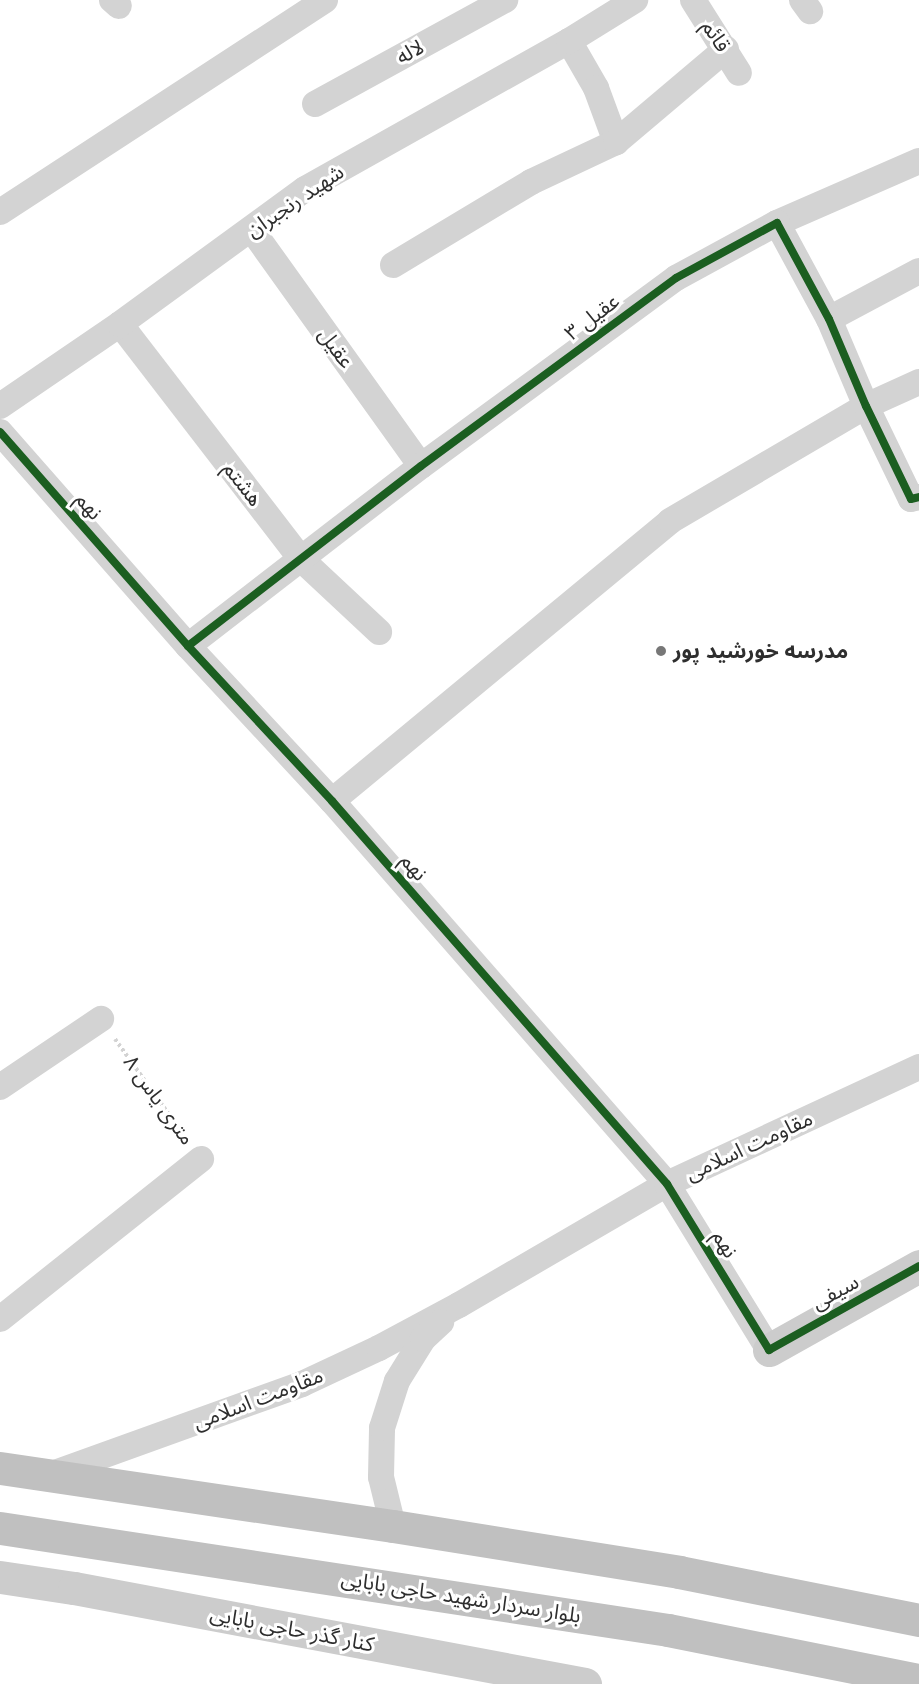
<!DOCTYPE html>
<html>
<head>
<meta charset="utf-8">
<style>
	body { margin:0 }
	#map { position:relative; width:919px; height:1684px; overflow:hidden; background:#fff; font-family:Arial,"Noto Sans Arabic",sans-serif }
	div>[style] { position:absolute }
	.path>* { height:4px; margin-top:-2px; transform-origin:0; background:repeating-linear-gradient(90deg,#d3d3d3 0 3px,transparent 0 6px) }
	.street>* { height:26px; margin:-13px; padding:0 13px; transform-origin:13px; border-radius:13px; background:#d3d3d3 }
	.secondary>* { height:33px; margin:-16.5px; padding:0 16.5px; transform-origin:16.5px; border-radius:16.5px; background:#ccc }
	.highway>* { height:33px; margin:-16.5px; padding:0 16.5px; transform-origin:16.5px; border-radius:16.5px; background:#c0c0c0 }
	.cycleway>* { height:8px; margin:-4px; padding:0 4px; transform-origin:4px; border-radius:4px; background:#1b5e20 }
	.dots>* { width:16px; height:16px; translate:-50% -50%; box-sizing:border-box; border:3px solid #fff; border-radius:50% }
	span { translate:-50% -50%; white-space:nowrap; text-align:center; line-height:1.15; -webkit-text-stroke:6px #fff; paint-order:stroke }
	.street-label { font-size:21px; color:#2e2e2e }
	.poi-label { font-size:21px; color:#2e2e2e; font-weight:700 }
	.left { translate:0 -50%; text-align:left }
</style>
</head>
<body>
<div id="map">
	<div class="path">
		<div style="left:115px;top:1039px;width:122px;rotate:54.4deg"></div>
	</div>
	<div class="street">
		<div style="left:112px;top:0;width:9px;rotate:41deg"></div>
		<div style="left:693px;top:0;width:86px;rotate:57.8deg"></div>
		<div style="left:802px;top:0;width:14px;rotate:54deg"></div>
		<div style="left:569px;top:41px;width:54px;rotate:60.1deg"></div>
		<div style="left:596px;top:88px;width:58px;rotate:69.7deg"></div>
		<div style="left:315px;top:104px;width:217px;rotate:-28.7deg"></div>
		<div style="left:0;top:212px;width:388px;rotate:-33.1deg"></div>
		<div style="left:777px;top:223px;width:155px;rotate:-23.6deg"></div>
		<div style="left:252px;top:230px;width:290px;rotate:54.4deg"></div>
		<div style="left:393px;top:265px;width:161px;rotate:-31deg"></div>
		<div style="left:531px;top:182px;width:94px;rotate:-25.2deg"></div>
		<div style="left:616px;top:142px;width:144px;rotate:-40.2deg"></div>
		<div style="left:829px;top:319px;width:102px;rotate:-28.1deg"></div>
		<div style="left:120px;top:324px;width:297px;rotate:52.4deg"></div>
		<div style="left:301px;top:559px;width:107px;rotate:43.1deg"></div>
		<div style="left:0;top:406px;width:145px;rotate:-34.3deg"></div>
		<div style="left:120px;top:324px;width:229px;rotate:-36.1deg"></div>
		<div style="left:305px;top:189px;width:303px;rotate:-29.3deg"></div>
		<div style="left:569px;top:41px;width:78px;rotate:-31.8deg"></div>
		<div style="left:0;top:432px;width:285px;rotate:48.7deg"></div>
		<div style="left:188px;top:646px;width:212px;rotate:47.1deg"></div>
		<div style="left:332px;top:801px;width:509px;rotate:48.82deg"></div>
		<div style="left:667px;top:1184px;width:195px;rotate:58.4deg"></div>
		<div style="left:188px;top:646px;width:294px;rotate:-37.7deg"></div>
		<div style="left:421px;top:466px;width:317px;rotate:-36.4deg"></div>
		<div style="left:676px;top:278px;width:115px;rotate:-28.6deg"></div>
		<div style="left:777px;top:223px;width:109px;rotate:61.6deg"></div>
		<div style="left:829px;top:319px;width:95px;rotate:67deg"></div>
		<div style="left:866px;top:406px;width:103px;rotate:64.2deg"></div>
		<div style="left:911px;top:499px;width:8px;rotate:-14deg"></div>
		<div style="left:332px;top:801px;width:439px;rotate:-39.6deg"></div>
		<div style="left:670px;top:521px;width:227px;rotate:-30.4deg"></div>
		<div style="left:866px;top:406px;width:58px;rotate:-24.4deg"></div>
		<div style="left:0;top:1087px;width:122px;rotate:-34deg"></div>
		<div style="left:0;top:1319px;width:257px;rotate:-38.5deg"></div>
		<div style="left:52px;top:1474px;width:266px;rotate:-19.8deg"></div>
		<div style="left:302px;top:1384px;width:85px;rotate:-25.1deg"></div>
		<div style="left:379px;top:1348px;width:91px;rotate:-28.3deg"></div>
		<div style="left:459px;top:1305px;width:241px;rotate:-30.2deg"></div>
		<div style="left:667px;top:1184px;width:278px;rotate:-24.9deg"></div>
		<div style="left:393px;top:1526px;width:50px;rotate:-103.8deg"></div>
		<div style="left:381px;top:1477px;width:49px;rotate:-88.8deg"></div>
		<div style="left:382px;top:1428px;width:49px;rotate:-72.3deg"></div>
		<div style="left:397px;top:1381px;width:49px;rotate:-58.2deg"></div>
		<div style="left:423px;top:1339px;width:25px;rotate:-43deg"></div>
	</div>
	<div class="secondary">
		<div style="left:769px;top:1350px;width:172px;rotate:-29.2deg"></div>
		<div style="left:0;top:1577px;width:75px;rotate:8.5deg"></div>
		<div style="left:74px;top:1588px;width:520px;rotate:10.64deg"></div>
	</div>
	<div class="highway">
		<div style="left:0;top:1468px;width:397px;rotate:8.4deg"></div>
		<div style="left:393px;top:1526px;width:290px;rotate:9.1deg"></div>
		<div style="left:679px;top:1572px;width:245px;rotate:11.3deg"></div>
		<div style="left:0;top:1528px;width:676px;rotate:8.68deg"></div>
		<div style="left:668px;top:1630px;width:256px;rotate:11.3deg"></div>
	</div>
	<div class="cycleway">
		<div style="left:0;top:432px;width:285px;rotate:48.7deg"></div>
		<div style="left:188px;top:646px;width:212px;rotate:47.1deg"></div>
		<div style="left:332px;top:801px;width:509px;rotate:48.82deg"></div>
		<div style="left:667px;top:1184px;width:195px;rotate:58.4deg"></div>
		<div style="left:769px;top:1350px;width:172px;rotate:-29.2deg"></div>
		<div style="left:188px;top:646px;width:294px;rotate:-37.7deg"></div>
		<div style="left:421px;top:466px;width:317px;rotate:-36.4deg"></div>
		<div style="left:676px;top:278px;width:115px;rotate:-28.6deg"></div>
		<div style="left:777px;top:223px;width:109px;rotate:61.6deg"></div>
		<div style="left:829px;top:319px;width:95px;rotate:67deg"></div>
		<div style="left:866px;top:406px;width:103px;rotate:64.2deg"></div>
		<div style="left:911px;top:499px;width:8px;rotate:-14deg"></div>
	</div>
	<div class="dots">
		<div style="left:661px;top:651px;background:#777"></div>
	</div>
	<div class="street-label">
		<span style="left:716px;top:36px;rotate:57deg">قائم</span>
		<span style="left:410px;top:52px;rotate:-29deg">لاله</span>
		<span style="left:295px;top:201px;rotate:-34deg">شهید رنجبران</span>
		<span style="left:592px;top:317px;rotate:-37deg">عقیل ۳</span>
		<span style="left:336px;top:348px;rotate:54deg">عقیل</span>
		<span style="left:243px;top:484px;rotate:52deg">هشتم</span>
		<span style="left:89px;top:506px;rotate:49deg">نهم</span>
		<span style="left:414px;top:867px;rotate:49deg">نهم</span>
		<span style="left:159px;top:1100px;rotate:54deg">۸ متری یاس</span>
		<span style="left:749px;top:1146px;rotate:-25deg">مقاومت اسلامی</span>
		<span style="left:725px;top:1244px;rotate:58deg">نهم</span>
		<span style="left:835px;top:1292px;rotate:-29deg">سیفی</span>
		<span style="left:258px;top:1399px;rotate:-21deg">مقاومت اسلامی</span>
		<span style="left:461px;top:1597px;rotate:9deg">بلوار سردار شهید حاجی بابایی</span>
		<span style="left:292px;top:1629px;rotate:11deg">کنار گذر حاجی بابایی</span>
	</div>
	<div class="poi-label">
		<span class="left" style="left:673px;top:651px">مدرسه خورشید پور</span>
	</div>
</div>
</body>
</html>
